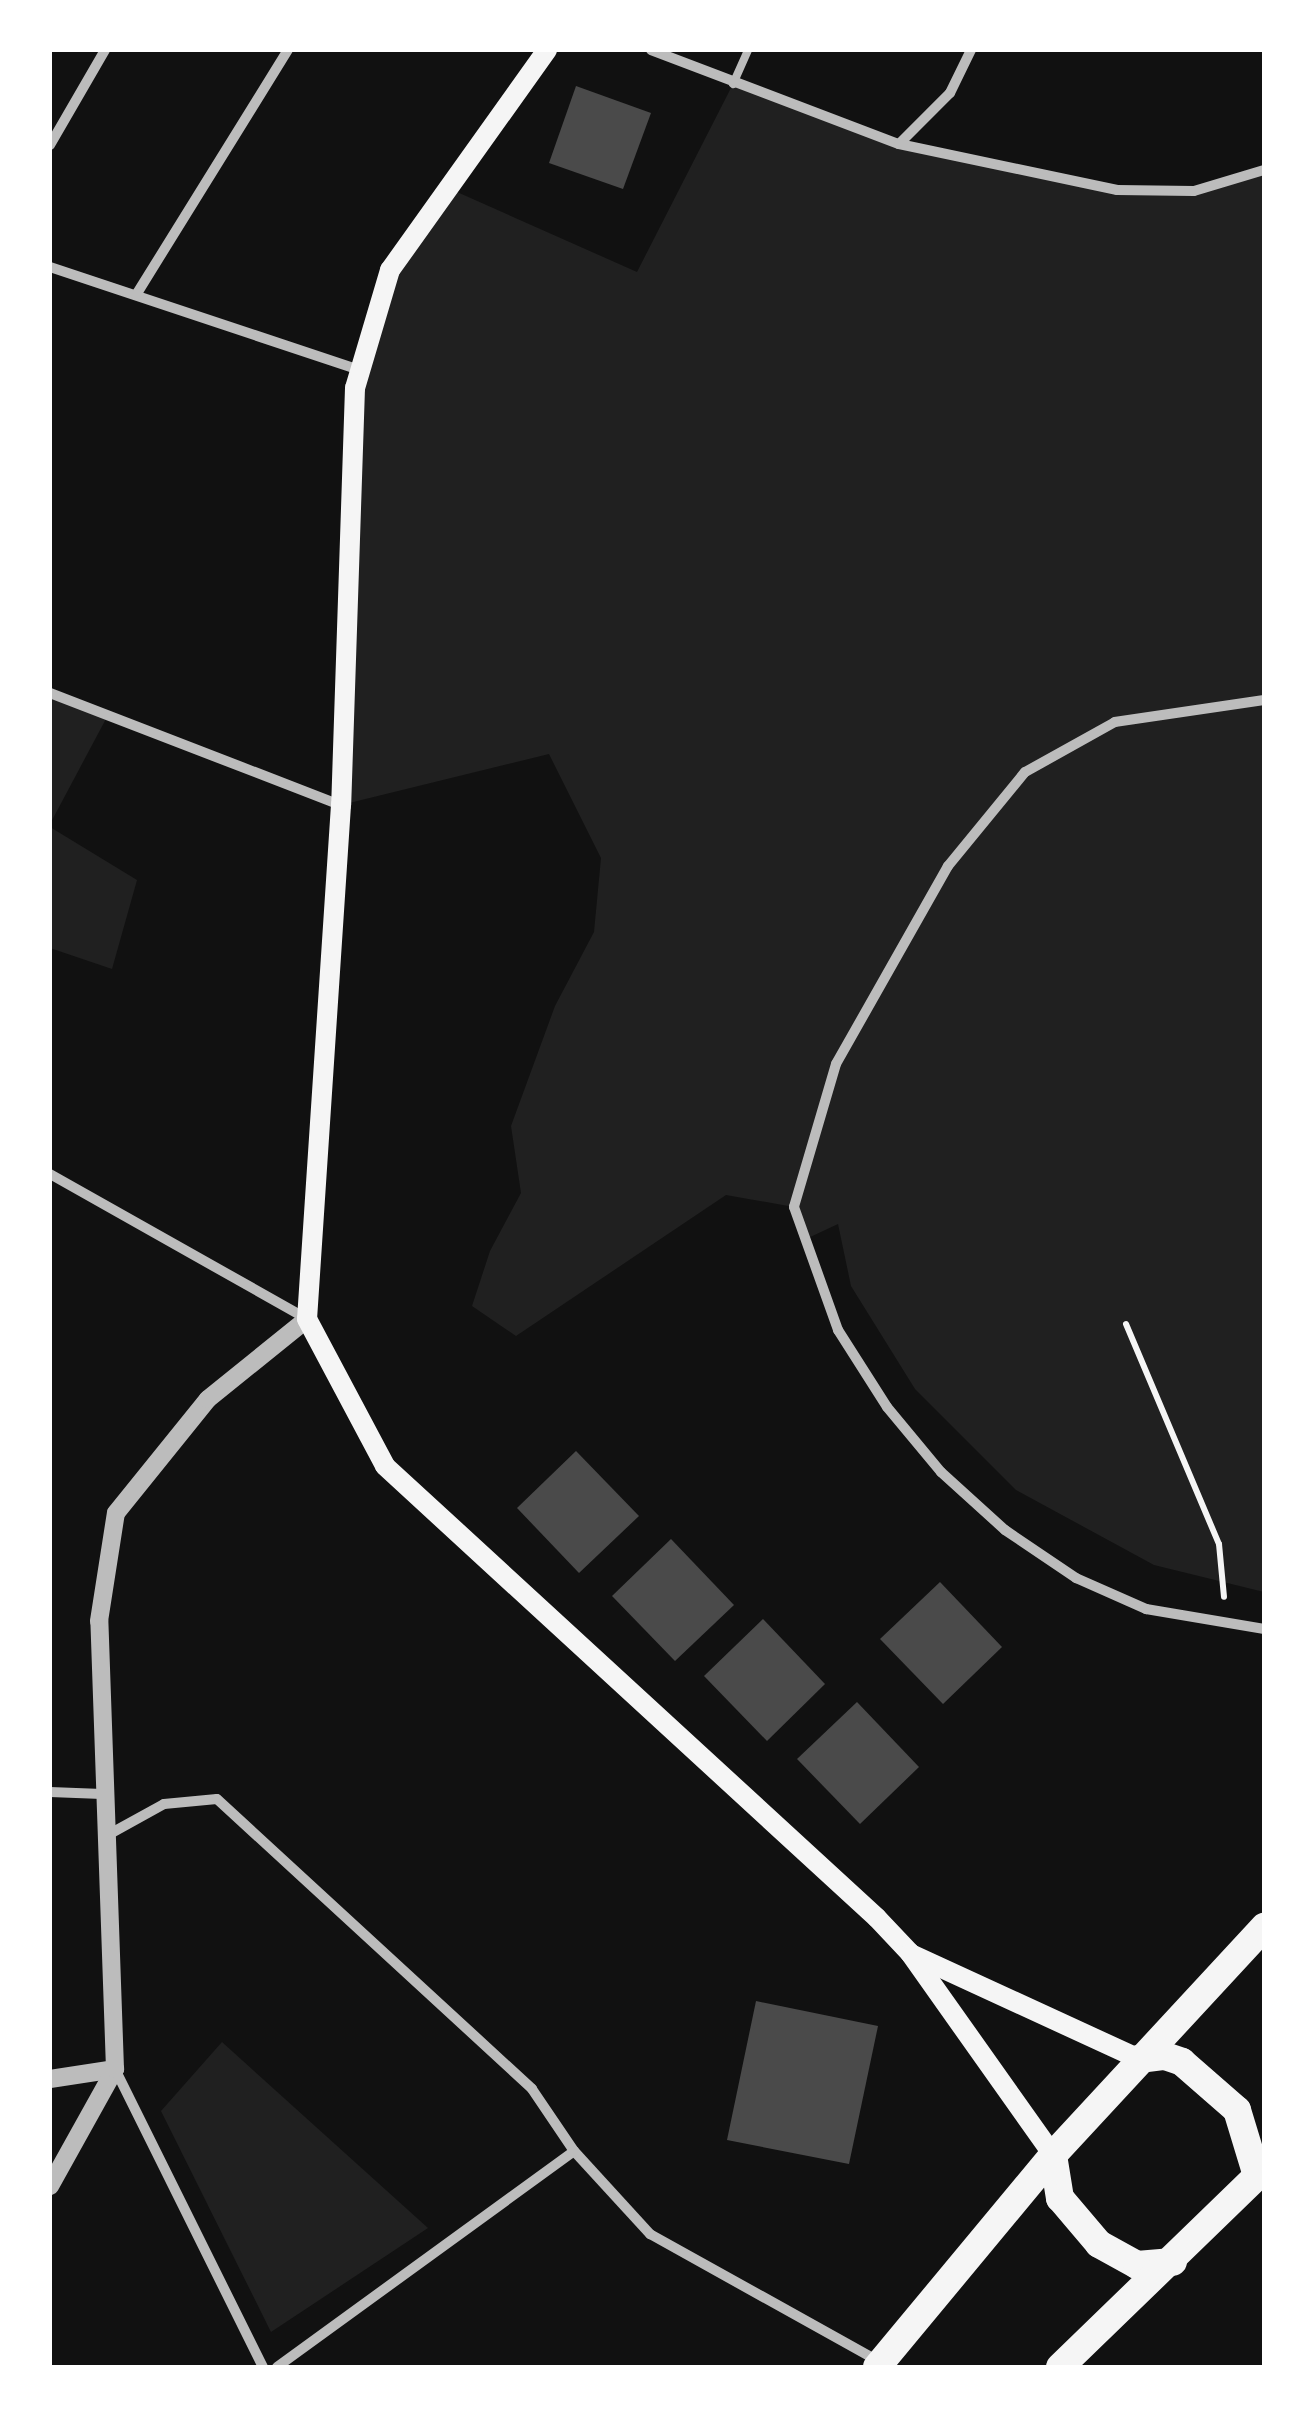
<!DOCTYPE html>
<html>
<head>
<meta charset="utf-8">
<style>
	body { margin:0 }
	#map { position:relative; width:1314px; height:2417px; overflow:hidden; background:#111; font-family:"Alegreya Sans",sans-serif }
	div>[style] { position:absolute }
	.green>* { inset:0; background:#202020 }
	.building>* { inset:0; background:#4a4a4a }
	.path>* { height:6px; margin:-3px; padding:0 3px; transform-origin:3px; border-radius:3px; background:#f5f5f5 }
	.service>* { height:8px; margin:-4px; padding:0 4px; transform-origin:4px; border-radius:4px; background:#bcbcbc }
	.minor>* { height:10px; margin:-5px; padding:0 5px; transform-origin:5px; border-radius:5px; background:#bcbcbc }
	.tertiary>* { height:18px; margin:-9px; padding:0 9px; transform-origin:9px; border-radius:9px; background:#bcbcbc }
	.secondary>* { height:20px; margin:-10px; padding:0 10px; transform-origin:10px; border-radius:10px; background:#f5f5f5 }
	.trunk>* { height:28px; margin:-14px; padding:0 14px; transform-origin:14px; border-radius:14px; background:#f5f5f5 }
	span { translate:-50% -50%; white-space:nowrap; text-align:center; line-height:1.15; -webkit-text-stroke:10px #fff; paint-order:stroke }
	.frame { position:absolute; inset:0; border:52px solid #fff; pointer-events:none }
</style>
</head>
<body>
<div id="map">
	<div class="green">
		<div style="clip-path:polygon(733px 84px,899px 144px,1117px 190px,1194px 191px,1264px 170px,1264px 1592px,1154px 1565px,1016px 1490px,915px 1389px,851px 1286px,838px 1224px,806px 1239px,794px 1207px,726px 1195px,516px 1336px,472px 1306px,490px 1251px,521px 1193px,511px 1126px,555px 1006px,594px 932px,601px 858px,549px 754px,341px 805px,355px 388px,390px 270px,448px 188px,637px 272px)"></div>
		<div style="clip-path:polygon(50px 693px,108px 715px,50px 824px)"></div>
		<div style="clip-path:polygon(50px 827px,137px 880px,112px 969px,50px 948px)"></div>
		<div style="clip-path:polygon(222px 2042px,428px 2228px,271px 2332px,161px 2111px)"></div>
	</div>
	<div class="building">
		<div style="clip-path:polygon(576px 86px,651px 113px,623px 189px,549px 163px)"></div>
		<div style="clip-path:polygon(576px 1451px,639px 1516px,579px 1573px,517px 1508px)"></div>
		<div style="clip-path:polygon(671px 1539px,734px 1605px,675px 1661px,612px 1596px)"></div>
		<div style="clip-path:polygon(940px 1582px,1002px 1647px,943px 1704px,880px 1639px)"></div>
		<div style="clip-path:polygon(763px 1619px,825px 1684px,767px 1741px,704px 1676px)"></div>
		<div style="clip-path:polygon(857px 1702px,919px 1767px,860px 1824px,797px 1759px)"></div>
		<div style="clip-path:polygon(756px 2001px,878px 2026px,849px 2164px,727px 2140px)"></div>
	</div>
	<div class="path">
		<div style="left:1126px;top:1324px;width:239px;rotate:67.1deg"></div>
		<div style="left:1219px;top:1544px;width:53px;rotate:84.6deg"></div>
	</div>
	<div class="service">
		<div style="left:733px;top:84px;width:37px;rotate:-66deg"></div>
	</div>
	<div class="minor">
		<div style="left:651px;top:50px;width:265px;rotate:20.8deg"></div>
		<div style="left:899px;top:144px;width:223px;rotate:11.9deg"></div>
		<div style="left:1117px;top:190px;width:77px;rotate:0.7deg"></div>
		<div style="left:1194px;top:191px;width:73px;rotate:-16.7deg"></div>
		<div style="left:899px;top:144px;width:72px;rotate:-45deg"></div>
		<div style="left:950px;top:93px;width:48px;rotate:-64deg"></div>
		<div style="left:50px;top:145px;width:110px;rotate:-59.9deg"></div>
		<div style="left:50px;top:267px;width:327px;rotate:18.4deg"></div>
		<div style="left:136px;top:295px;width:288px;rotate:-58.2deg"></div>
		<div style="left:50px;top:693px;width:312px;rotate:21.1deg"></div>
		<div style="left:1264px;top:700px;width:151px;rotate:171.6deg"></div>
		<div style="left:1115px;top:722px;width:103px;rotate:150.9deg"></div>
		<div style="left:1025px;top:772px;width:122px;rotate:129.3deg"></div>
		<div style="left:948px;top:866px;width:227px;rotate:119.5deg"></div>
		<div style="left:836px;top:1064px;width:149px;rotate:106.4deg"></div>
		<div style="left:794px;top:1207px;width:131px;rotate:70.3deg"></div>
		<div style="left:838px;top:1330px;width:91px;rotate:57.5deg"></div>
		<div style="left:887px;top:1407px;width:85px;rotate:50.3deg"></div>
		<div style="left:941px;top:1472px;width:86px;rotate:42.2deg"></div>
		<div style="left:1005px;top:1530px;width:86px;rotate:34.1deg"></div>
		<div style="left:1076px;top:1578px;width:77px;rotate:23.9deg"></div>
		<div style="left:1146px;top:1609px;width:120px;rotate:9.6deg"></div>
		<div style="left:50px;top:1174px;width:294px;rotate:29.4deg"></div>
		<div style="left:50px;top:1792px;width:52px;rotate:2.2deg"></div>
		<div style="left:106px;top:1836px;width:66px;rotate:-28.9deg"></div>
		<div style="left:164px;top:1804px;width:53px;rotate:-5.4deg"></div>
		<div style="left:217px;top:1799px;width:428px;rotate:42.6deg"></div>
		<div style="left:532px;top:2089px;width:75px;rotate:55.9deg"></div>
		<div style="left:574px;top:2151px;width:113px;rotate:47.5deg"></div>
		<div style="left:650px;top:2234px;width:263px;rotate:29.1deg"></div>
		<div style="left:115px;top:2069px;width:333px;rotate:63.6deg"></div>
		<div style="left:277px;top:2367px;width:367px;rotate:-36deg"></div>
	</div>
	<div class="tertiary">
		<div style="left:50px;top:2079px;width:66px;rotate:-8.7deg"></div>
		<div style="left:50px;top:2186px;width:134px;rotate:-60.9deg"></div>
		<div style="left:115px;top:2069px;width:448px;rotate:-92deg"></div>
		<div style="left:99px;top:1621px;width:109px;rotate:-81.1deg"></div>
		<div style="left:116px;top:1513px;width:146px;rotate:-51.1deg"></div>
		<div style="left:208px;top:1399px;width:127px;rotate:-38.9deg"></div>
	</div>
	<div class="secondary">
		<div style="left:547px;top:50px;width:270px;rotate:125.5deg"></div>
		<div style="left:390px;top:270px;width:123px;rotate:106.5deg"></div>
		<div style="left:355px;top:388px;width:417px;rotate:91.9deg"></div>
		<div style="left:341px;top:805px;width:515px;rotate:93.78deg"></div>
		<div style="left:307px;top:1319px;width:166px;rotate:62deg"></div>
		<div style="left:385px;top:1466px;width:668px;rotate:42.57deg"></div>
		<div style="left:877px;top:1918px;width:48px;rotate:46.7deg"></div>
		<div style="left:910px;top:1953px;width:247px;rotate:54.7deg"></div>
		<div style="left:911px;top:1954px;width:251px;rotate:24.7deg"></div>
	</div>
	<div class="trunk">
		<div style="left:1139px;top:2059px;width:26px;rotate:-7deg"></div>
		<div style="left:1165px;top:2056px;width:18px;rotate:19deg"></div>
		<div style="left:1182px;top:2062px;width:73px;rotate:41.1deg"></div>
		<div style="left:1237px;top:2110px;width:69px;rotate:73.1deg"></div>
		<div style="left:1053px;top:2155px;width:44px;rotate:80.8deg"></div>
		<div style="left:1060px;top:2198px;width:60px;rotate:49.7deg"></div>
		<div style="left:1099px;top:2244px;width:43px;rotate:28.9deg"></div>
		<div style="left:1137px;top:2265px;width:36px;rotate:-5deg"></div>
		<div style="left:877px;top:2367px;width:276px;rotate:-50.3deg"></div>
		<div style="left:1053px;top:2155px;width:311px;rotate:-47.2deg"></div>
		<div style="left:1060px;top:2367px;width:284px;rotate:-44.1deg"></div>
	</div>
	<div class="frame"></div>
</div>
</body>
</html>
